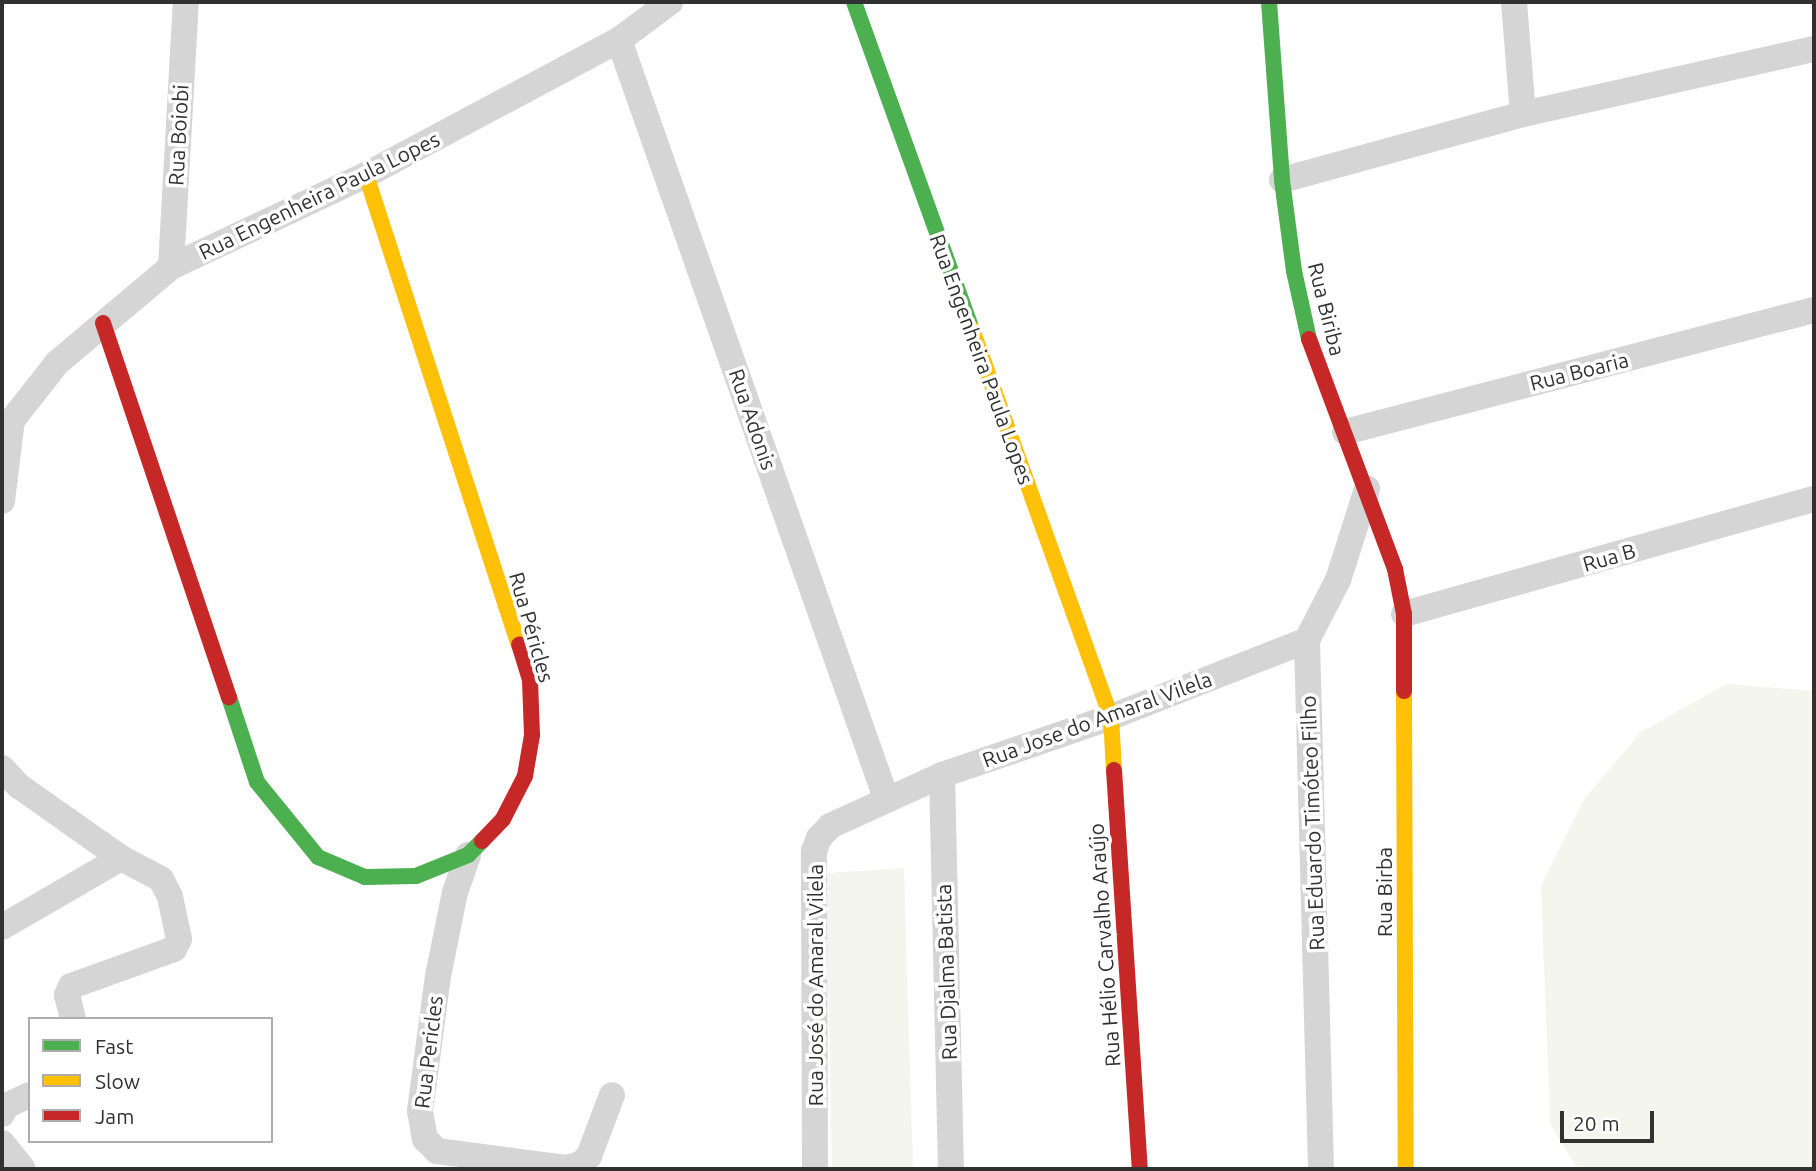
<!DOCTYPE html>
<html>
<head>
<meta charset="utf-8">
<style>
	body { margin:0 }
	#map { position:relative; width:1816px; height:1171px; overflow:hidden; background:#fff; font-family:Ubuntu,sans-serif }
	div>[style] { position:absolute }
	.green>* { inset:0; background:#f4f6ed }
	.street>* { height:26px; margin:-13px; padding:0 13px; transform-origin:13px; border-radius:13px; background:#d5d5d5 }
	.fast>* { height:16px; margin:-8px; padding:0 8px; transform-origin:8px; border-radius:8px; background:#4caf50 }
	.slow>* { height:16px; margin:-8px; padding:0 8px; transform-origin:8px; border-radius:8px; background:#ffc107 }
	.jam>* { height:16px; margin:-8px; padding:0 8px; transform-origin:8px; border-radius:8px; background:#c62828 }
	span { translate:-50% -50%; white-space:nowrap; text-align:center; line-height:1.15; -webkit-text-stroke:7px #fff; paint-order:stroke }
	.street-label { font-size:21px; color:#313131 }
	.frame { position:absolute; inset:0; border:4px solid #313131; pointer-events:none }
	.legend { position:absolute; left:28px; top:1017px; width:245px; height:126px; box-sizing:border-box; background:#fff; border:2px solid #adadad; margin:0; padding:9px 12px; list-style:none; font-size:21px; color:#313131 }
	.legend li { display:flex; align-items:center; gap:14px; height:35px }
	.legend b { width:35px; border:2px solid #adadad }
	.scale { position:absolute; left:1560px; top:1111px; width:94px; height:32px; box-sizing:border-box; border:4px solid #313131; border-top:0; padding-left:9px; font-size:21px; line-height:24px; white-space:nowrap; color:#313131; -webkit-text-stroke:5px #fff; paint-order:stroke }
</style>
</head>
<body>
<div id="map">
	<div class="green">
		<div style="clip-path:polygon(1726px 684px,1814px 691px,1814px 1169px,1578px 1169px,1550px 1124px,1541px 886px,1585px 798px,1641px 732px)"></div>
		<div style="clip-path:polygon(904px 868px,913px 1169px,832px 1169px,826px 873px)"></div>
	</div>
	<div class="street">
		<div style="left:1514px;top:2px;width:112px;rotate:85.4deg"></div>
		<div style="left:619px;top:40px;width:804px;rotate:70.6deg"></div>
		<div style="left:1282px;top:180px;width:250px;rotate:-15.3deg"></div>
		<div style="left:1523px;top:114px;width:298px;rotate:-12.6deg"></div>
		<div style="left:171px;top:267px;width:265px;rotate:-86.8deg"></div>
		<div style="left:1345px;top:432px;width:485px;rotate:-14.6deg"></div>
		<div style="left:2px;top:433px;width:89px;rotate:-51.8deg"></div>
		<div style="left:57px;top:363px;width:149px;rotate:-40.1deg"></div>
		<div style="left:171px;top:267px;width:216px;rotate:-25.3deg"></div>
		<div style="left:366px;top:175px;width:287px;rotate:-28.1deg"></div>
		<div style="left:619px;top:40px;width:64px;rotate:-36.7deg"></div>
		<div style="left:2px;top:501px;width:82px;rotate:-83deg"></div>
		<div style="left:1404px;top:614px;width:426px;rotate:-15.7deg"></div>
		<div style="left:2px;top:768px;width:25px;rotate:47deg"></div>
		<div style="left:19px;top:786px;width:125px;rotate:35.2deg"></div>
		<div style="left:121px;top:858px;width:45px;rotate:27.7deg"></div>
		<div style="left:161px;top:879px;width:20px;rotate:63deg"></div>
		<div style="left:170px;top:897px;width:43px;rotate:77.9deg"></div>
		<div style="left:179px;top:939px;width:11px;rotate:117deg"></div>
		<div style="left:174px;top:949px;width:109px;rotate:160.2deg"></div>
		<div style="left:71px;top:986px;width:10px;rotate:114deg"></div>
		<div style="left:67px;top:995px;width:25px;rotate:76deg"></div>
		<div style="left:942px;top:775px;width:394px;rotate:88.7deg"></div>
		<div style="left:468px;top:855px;width:39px;rotate:109deg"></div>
		<div style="left:455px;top:892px;width:86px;rotate:101.4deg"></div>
		<div style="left:438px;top:976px;width:136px;rotate:97.6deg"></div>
		<div style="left:420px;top:1111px;width:28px;rotate:80deg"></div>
		<div style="left:425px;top:1139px;width:17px;rotate:45deg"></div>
		<div style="left:437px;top:1151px;width:130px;rotate:7.5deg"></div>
		<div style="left:566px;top:1168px;width:16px;rotate:-15deg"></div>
		<div style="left:581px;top:1164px;width:11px;rotate:-45deg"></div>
		<div style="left:589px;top:1156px;width:65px;rotate:-69.3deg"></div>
		<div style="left:2px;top:927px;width:138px;rotate:-30.1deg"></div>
		<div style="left:2px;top:1114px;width:9px;rotate:-63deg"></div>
		<div style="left:6px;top:1106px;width:26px;rotate:-25deg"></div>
		<div style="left:2px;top:1143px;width:33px;rotate:51deg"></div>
		<div style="left:815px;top:1169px;width:318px;rotate:-90.2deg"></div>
		<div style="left:814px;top:851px;width:14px;rotate:-69deg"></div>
		<div style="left:819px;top:838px;width:16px;rotate:-47deg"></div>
		<div style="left:830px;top:826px;width:123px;rotate:-24.5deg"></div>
		<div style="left:942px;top:775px;width:179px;rotate:-18.9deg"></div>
		<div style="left:1111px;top:717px;width:211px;rotate:-21.4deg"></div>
		<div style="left:1321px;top:1169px;width:529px;rotate:-91.52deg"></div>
		<div style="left:1307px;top:640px;width:68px;rotate:-62.7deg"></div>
		<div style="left:1338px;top:580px;width:96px;rotate:-72.3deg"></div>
	</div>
	<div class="fast">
		<div style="left:854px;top:2px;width:348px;rotate:70.2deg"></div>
		<div style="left:1269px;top:2px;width:178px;rotate:85.8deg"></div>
		<div style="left:1282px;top:180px;width:92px;rotate:82.5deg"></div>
		<div style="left:1294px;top:271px;width:70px;rotate:77.6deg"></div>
		<div style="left:229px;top:697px;width:89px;rotate:71.8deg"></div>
		<div style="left:257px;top:782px;width:97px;rotate:50.9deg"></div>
		<div style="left:318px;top:857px;width:51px;rotate:23.1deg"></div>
		<div style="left:365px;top:877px;width:51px;rotate:-1.1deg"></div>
		<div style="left:416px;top:876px;width:56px;rotate:-22deg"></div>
		<div style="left:468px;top:855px;width:20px;rotate:-45deg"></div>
	</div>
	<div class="slow">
		<div style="left:366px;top:175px;width:494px;rotate:72deg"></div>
		<div style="left:972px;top:329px;width:412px;rotate:70.3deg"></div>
		<div style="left:1111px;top:717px;width:53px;rotate:86.8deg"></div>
		<div style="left:1404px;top:691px;width:478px;rotate:89.8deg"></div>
	</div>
	<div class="jam">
		<div style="left:103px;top:323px;width:395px;rotate:71.4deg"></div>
		<div style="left:1309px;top:339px;width:246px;rotate:69.5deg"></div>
		<div style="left:1395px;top:569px;width:46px;rotate:78.7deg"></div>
		<div style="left:1404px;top:614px;width:77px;rotate:90deg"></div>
		<div style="left:1114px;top:770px;width:400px;rotate:86.3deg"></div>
		<div style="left:482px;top:841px;width:30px;rotate:-46deg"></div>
		<div style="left:503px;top:819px;width:48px;rotate:-62.9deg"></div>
		<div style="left:525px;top:776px;width:42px;rotate:-80.3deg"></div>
		<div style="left:532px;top:735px;width:55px;rotate:-92.1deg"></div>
		<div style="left:530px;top:680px;width:37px;rotate:-107deg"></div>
	</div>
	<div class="street-label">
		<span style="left:178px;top:135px;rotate:-87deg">Rua Boiobi</span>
		<span style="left:319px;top:195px;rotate:-26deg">Rua Engenheira Paula Lopes</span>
		<span style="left:1327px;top:309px;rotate:76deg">Rua Biriba</span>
		<span style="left:982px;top:359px;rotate:70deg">Rua Engenheira Paula Lopes</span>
		<span style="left:1579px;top:371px;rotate:-14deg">Rua Boaria</span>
		<span style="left:753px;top:419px;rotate:71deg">Rua Adonis</span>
		<span style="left:1609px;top:557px;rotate:-16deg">Rua B</span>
		<span style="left:532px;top:627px;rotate:74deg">Rua Péricles</span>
		<span style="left:1097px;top:719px;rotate:-20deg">Rua Jose do Amaral Vilela</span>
		<span style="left:1312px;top:823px;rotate:-92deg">Rua Eduardo Timóteo Filho</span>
		<span style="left:1384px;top:892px;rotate:-90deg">Rua Birba</span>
		<span style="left:1104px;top:945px;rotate:-94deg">Rua Hélio Carvalho Araújo</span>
		<span style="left:946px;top:972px;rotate:-92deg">Rua Djalma Batista</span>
		<span style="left:815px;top:985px;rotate:-90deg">Rua José do Amaral Vilela</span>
		<span style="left:428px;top:1052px;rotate:-83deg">Rua Pericles</span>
	</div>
	<div class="frame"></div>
	<ul class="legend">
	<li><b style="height:9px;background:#4caf50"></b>Fast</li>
	<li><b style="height:9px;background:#ffc107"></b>Slow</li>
	<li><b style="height:9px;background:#c62828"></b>Jam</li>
	</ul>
	<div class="scale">20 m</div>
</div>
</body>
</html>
